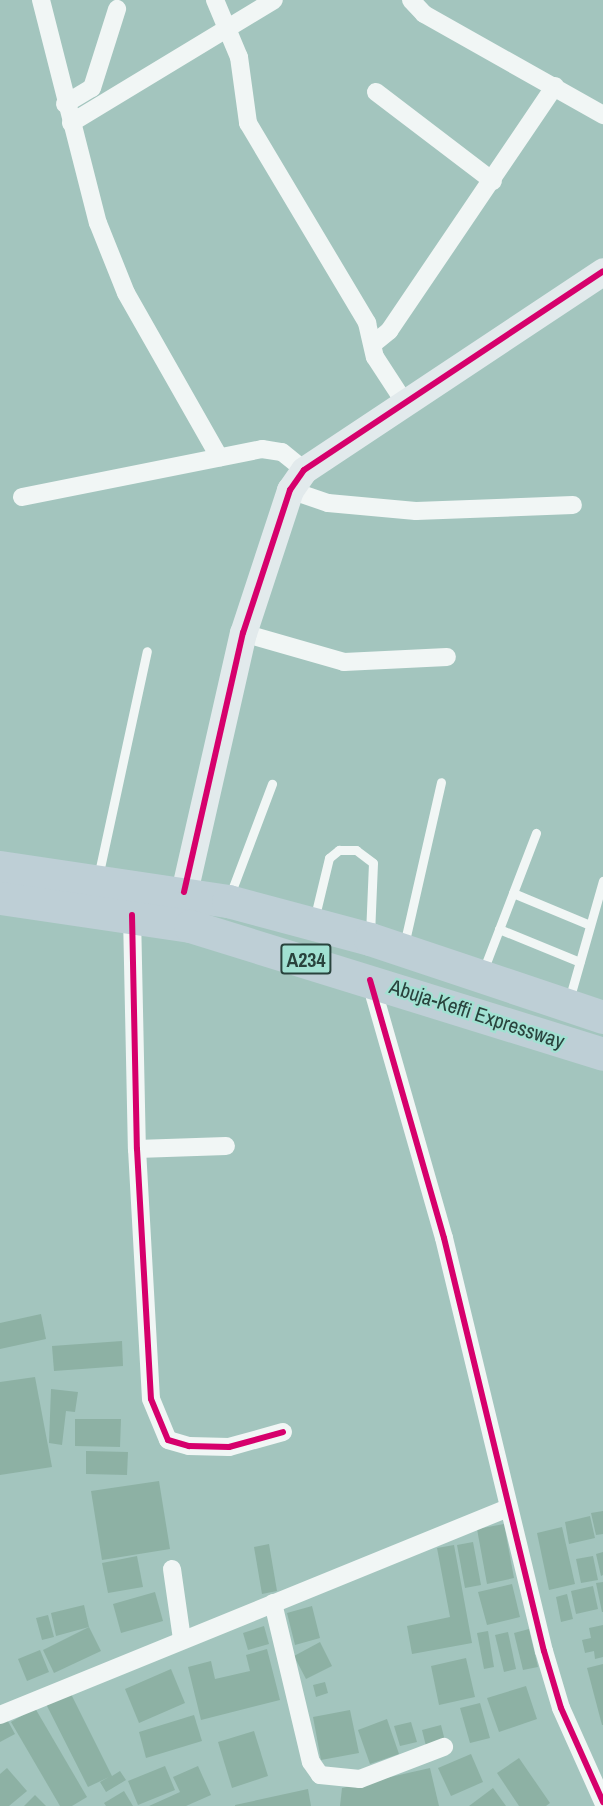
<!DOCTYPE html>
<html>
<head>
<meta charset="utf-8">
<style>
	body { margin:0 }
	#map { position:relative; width:603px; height:1806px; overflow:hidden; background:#a3c5be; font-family:"Archivo Narrow",sans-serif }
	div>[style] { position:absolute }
	.building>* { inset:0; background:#8db1a4 }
	.lane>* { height:9px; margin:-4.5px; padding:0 4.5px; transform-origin:4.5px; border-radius:4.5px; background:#f1f6f5 }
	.street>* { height:18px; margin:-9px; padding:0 9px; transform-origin:9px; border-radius:9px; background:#f1f6f5 }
	.secondary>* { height:27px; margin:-13.5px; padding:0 13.5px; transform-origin:13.5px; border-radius:13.5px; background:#e2eaec }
	.highway>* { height:33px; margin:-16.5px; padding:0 16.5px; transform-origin:16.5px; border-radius:16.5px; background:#becfd6 }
	.cycleway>* { height:6px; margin:-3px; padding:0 3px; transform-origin:3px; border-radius:3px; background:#d6006c }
	span { translate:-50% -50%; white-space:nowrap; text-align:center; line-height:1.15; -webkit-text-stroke:4.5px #a1e1d2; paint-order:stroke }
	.shield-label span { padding:2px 4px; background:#a1e1d2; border:2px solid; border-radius:4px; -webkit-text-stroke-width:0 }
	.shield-label { font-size:20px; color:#29433d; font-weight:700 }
	.street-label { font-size:21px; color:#29433d }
</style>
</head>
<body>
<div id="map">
	<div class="building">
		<div style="clip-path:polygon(41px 1314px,46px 1339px,0 1349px,0 1323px)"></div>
		<div style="clip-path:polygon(122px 1341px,123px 1366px,54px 1371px,52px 1346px)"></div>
		<div style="clip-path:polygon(35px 1377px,52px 1467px,0 1475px,0 1382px)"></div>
		<div style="clip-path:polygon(51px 1389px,78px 1392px,75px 1412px,66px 1411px,62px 1445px,49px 1443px)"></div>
		<div style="clip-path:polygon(75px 1419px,121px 1419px,120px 1447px,75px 1446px)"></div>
		<div style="clip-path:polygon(86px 1451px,128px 1452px,127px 1475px,86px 1474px)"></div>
		<div style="clip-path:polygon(159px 1481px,170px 1549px,102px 1560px,91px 1491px)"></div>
		<div style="clip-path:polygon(603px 1511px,603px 1534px,596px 1535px,591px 1513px)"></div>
		<div style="clip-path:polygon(590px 1516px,595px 1538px,569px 1544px,565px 1522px)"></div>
		<div style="clip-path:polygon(504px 1524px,514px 1578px,487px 1584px,477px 1529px)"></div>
		<div style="clip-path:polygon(562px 1527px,575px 1584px,549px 1590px,537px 1533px)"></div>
		<div style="clip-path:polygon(473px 1542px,481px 1585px,465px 1588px,457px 1545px)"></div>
		<div style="clip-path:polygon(269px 1544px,277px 1591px,262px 1594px,254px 1547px)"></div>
		<div style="clip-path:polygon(454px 1545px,472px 1643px,412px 1654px,407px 1626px,450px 1617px,437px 1548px)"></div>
		<div style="clip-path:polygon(603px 1552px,603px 1575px,601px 1576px,596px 1554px)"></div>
		<div style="clip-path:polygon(137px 1556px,143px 1587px,108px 1593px,102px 1563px)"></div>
		<div style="clip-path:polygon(593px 1556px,598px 1580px,581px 1583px,576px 1559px)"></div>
		<div style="clip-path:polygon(603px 1582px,603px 1612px,602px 1612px,596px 1583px)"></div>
		<div style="clip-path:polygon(512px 1584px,520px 1617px,487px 1625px,478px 1592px)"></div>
		<div style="clip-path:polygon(593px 1586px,598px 1609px,576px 1614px,571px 1591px)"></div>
		<div style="clip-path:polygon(155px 1592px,163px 1621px,121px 1633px,113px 1604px)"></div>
		<div style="clip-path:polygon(567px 1594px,573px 1619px,561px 1622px,556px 1597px)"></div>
		<div style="clip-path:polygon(84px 1605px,89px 1627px,56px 1636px,51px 1613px)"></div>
		<div style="clip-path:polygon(312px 1606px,320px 1638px,295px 1645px,287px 1613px)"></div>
		<div style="clip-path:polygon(48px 1615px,54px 1637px,42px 1640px,36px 1618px)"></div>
		<div style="clip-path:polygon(603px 1625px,603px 1657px,595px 1659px,594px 1651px,585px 1653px,582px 1640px,591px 1638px,589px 1628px)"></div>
		<div style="clip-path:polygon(264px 1626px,269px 1644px,248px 1650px,243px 1633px)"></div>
		<div style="clip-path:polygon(89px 1627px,101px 1651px,54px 1673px,43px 1650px)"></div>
		<div style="clip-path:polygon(529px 1629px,538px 1667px,523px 1670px,514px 1633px)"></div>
		<div style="clip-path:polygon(488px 1631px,494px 1667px,484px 1669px,477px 1633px)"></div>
		<div style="clip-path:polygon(508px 1632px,516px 1669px,504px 1672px,495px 1635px)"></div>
		<div style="clip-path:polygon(320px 1642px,332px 1666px,306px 1679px,294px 1656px)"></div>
		<div style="clip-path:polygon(267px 1649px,280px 1700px,201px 1720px,188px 1667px,211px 1661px,215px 1679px,250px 1671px,246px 1655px)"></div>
		<div style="clip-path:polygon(40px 1650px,49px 1672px,27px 1681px,18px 1659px)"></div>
		<div style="clip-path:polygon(466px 1658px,475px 1697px,439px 1705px,431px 1666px)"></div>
		<div style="clip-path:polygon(603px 1664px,603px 1725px,602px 1725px,587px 1668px)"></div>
		<div style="clip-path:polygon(171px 1669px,185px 1703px,139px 1723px,125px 1689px)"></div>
		<div style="clip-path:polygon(325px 1682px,328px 1693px,316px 1697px,313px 1685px)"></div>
		<div style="clip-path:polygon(526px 1686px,537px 1719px,499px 1732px,487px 1698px)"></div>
		<div style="clip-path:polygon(70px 1692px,112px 1776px,120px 1771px,126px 1780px,106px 1792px,100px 1782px,109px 1777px,88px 1787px,46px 1704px)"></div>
		<div style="clip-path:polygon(480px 1703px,490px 1738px,470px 1743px,460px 1708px)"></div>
		<div style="clip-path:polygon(35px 1708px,87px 1797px,72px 1806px,60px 1806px,11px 1722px)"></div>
		<div style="clip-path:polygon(350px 1710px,359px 1753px,321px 1760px,313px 1717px)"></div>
		<div style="clip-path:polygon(4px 1714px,15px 1734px,0 1742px,0 1716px)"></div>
		<div style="clip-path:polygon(194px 1715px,202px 1741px,146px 1758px,139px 1732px)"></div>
		<div style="clip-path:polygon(387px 1719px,399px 1754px,370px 1764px,358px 1730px)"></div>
		<div style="clip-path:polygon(411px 1722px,417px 1742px,400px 1746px,394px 1726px)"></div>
		<div style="clip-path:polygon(441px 1725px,445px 1741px,426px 1746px,422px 1730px)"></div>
		<div style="clip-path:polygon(254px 1731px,268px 1776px,232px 1788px,218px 1742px)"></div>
		<div style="clip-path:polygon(471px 1754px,483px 1782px,451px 1796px,438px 1768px)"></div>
		<div style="clip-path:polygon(519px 1758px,550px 1803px,546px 1806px,519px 1806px,497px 1773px)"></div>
		<div style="clip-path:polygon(165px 1766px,175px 1790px,138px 1805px,128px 1781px)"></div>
		<div style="clip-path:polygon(198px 1766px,211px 1795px,186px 1806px,149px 1806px,180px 1792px,173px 1777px)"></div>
		<div style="clip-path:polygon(7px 1768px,27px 1791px,9px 1806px,0 1806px,0 1774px)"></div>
		<div style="clip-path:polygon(430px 1768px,439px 1806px,340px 1806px,342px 1788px)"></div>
		<div style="clip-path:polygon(493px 1788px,506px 1806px,469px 1806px)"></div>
		<div style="clip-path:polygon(308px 1789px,311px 1806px,235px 1806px,235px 1805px)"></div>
		<div style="clip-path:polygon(124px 1791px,133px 1806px,106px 1806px,104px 1803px)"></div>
		<div style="clip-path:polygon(35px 1795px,46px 1806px,24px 1806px)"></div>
	</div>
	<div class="lane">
		<div style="left:98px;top:877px;width:231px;rotate:-77.8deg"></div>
		<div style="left:513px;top:893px;width:83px;rotate:22.6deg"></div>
		<div style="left:230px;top:895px;width:119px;rotate:-69.3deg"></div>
		<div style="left:314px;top:920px;width:64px;rotate:-76.4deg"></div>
		<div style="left:329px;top:858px;width:13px;rotate:-39deg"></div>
		<div style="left:339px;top:850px;width:17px"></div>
		<div style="left:356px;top:850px;width:21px;rotate:37deg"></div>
		<div style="left:373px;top:863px;width:71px;rotate:92.4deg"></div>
		<div style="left:499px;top:929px;width:87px;rotate:22.2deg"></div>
		<div style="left:404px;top:945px;width:167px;rotate:-77.2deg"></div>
		<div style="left:483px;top:971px;width:148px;rotate:-69deg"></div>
		<div style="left:569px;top:1000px;width:124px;rotate:-74.1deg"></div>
	</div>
	<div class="street">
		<div style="left:41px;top:0;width:230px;rotate:75.7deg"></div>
		<div style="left:98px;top:223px;width:75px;rotate:68.2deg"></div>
		<div style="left:126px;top:293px;width:189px;rotate:60.4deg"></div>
		<div style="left:215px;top:0;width:62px;rotate:67.2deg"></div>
		<div style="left:239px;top:57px;width:67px;rotate:82.2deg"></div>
		<div style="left:248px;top:123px;width:233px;rotate:59.2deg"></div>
		<div style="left:367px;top:323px;width:35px;rotate:77deg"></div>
		<div style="left:375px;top:357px;width:55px;rotate:56.9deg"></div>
		<div style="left:411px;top:0;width:19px;rotate:47deg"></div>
		<div style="left:424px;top:14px;width:206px;rotate:29.4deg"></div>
		<div style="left:376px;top:92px;width:147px;rotate:37.3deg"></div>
		<div style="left:65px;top:104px;width:31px;rotate:-31deg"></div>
		<div style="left:92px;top:88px;width:83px;rotate:-72.4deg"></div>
		<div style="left:71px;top:123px;width:237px;rotate:-31.2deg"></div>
		<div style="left:373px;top:344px;width:21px;rotate:-39deg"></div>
		<div style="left:389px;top:331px;width:296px;rotate:-55.9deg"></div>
		<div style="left:290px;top:490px;width:40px;rotate:18.9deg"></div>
		<div style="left:328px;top:503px;width:88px;rotate:5.2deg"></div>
		<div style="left:416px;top:511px;width:157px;rotate:-2.2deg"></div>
		<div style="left:22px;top:497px;width:245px;rotate:-11.3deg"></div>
		<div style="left:262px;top:449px;width:20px;rotate:9deg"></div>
		<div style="left:282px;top:452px;width:28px;rotate:39deg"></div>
		<div style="left:243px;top:633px;width:105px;rotate:16deg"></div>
		<div style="left:344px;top:662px;width:103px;rotate:-2.8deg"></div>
		<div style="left:132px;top:915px;width:234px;rotate:88.8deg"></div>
		<div style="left:137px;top:1149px;width:250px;rotate:86.8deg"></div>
		<div style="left:151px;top:1399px;width:44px;rotate:67.5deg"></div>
		<div style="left:168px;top:1440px;width:22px;rotate:16deg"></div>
		<div style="left:189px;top:1446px;width:40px;rotate:1.4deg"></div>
		<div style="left:229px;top:1447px;width:56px;rotate:-15.5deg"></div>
		<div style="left:370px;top:980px;width:268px;rotate:74deg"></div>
		<div style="left:444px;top:1238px;width:425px;rotate:76.4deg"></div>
		<div style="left:544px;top:1651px;width:59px;rotate:73.4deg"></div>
		<div style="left:561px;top:1708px;width:103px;rotate:65.9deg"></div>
		<div style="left:137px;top:1149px;width:89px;rotate:-1.9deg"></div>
		<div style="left:172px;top:1569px;width:71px;rotate:81.9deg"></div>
		<div style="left:273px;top:1603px;width:163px;rotate:76.6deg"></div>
		<div style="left:311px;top:1762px;width:16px;rotate:55deg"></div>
		<div style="left:320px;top:1775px;width:40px;rotate:5.7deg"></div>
		<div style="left:360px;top:1779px;width:90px;rotate:-20.9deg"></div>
		<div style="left:0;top:1715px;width:549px;rotate:-22.17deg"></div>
	</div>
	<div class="secondary">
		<div style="left:184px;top:892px;width:266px;rotate:-77.2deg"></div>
		<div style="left:243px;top:633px;width:151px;rotate:-71.8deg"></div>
		<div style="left:290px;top:490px;width:24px;rotate:-55deg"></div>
		<div style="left:304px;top:470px;width:359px;rotate:-33.6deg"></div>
	</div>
	<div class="highway">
		<div style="left:0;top:867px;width:231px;rotate:8.5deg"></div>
		<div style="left:228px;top:901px;width:147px;rotate:15deg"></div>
		<div style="left:370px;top:939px;width:246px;rotate:18.5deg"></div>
		<div style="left:0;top:898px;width:192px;rotate:8.4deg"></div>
		<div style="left:190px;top:926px;width:432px;rotate:17.2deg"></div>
	</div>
	<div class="cycleway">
		<div style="left:184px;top:892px;width:266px;rotate:-77.2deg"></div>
		<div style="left:243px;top:633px;width:151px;rotate:-71.8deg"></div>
		<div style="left:290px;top:490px;width:24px;rotate:-55deg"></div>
		<div style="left:304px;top:470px;width:359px;rotate:-33.6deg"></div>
		<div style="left:132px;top:915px;width:234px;rotate:88.8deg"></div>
		<div style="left:137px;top:1149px;width:250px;rotate:86.8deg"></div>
		<div style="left:151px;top:1399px;width:44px;rotate:67.5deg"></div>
		<div style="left:168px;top:1440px;width:22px;rotate:16deg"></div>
		<div style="left:189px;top:1446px;width:40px;rotate:1.4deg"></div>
		<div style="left:229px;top:1447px;width:56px;rotate:-15.5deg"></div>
		<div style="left:370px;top:980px;width:268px;rotate:74deg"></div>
		<div style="left:444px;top:1238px;width:425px;rotate:76.4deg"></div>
		<div style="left:544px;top:1651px;width:59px;rotate:73.4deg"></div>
		<div style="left:561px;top:1708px;width:103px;rotate:65.9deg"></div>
	</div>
	<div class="shield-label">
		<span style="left:306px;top:959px">A234</span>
	</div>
	<div class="street-label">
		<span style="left:477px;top:1014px;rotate:18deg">Abuja-Keffi Expressway</span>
	</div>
</div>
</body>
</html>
